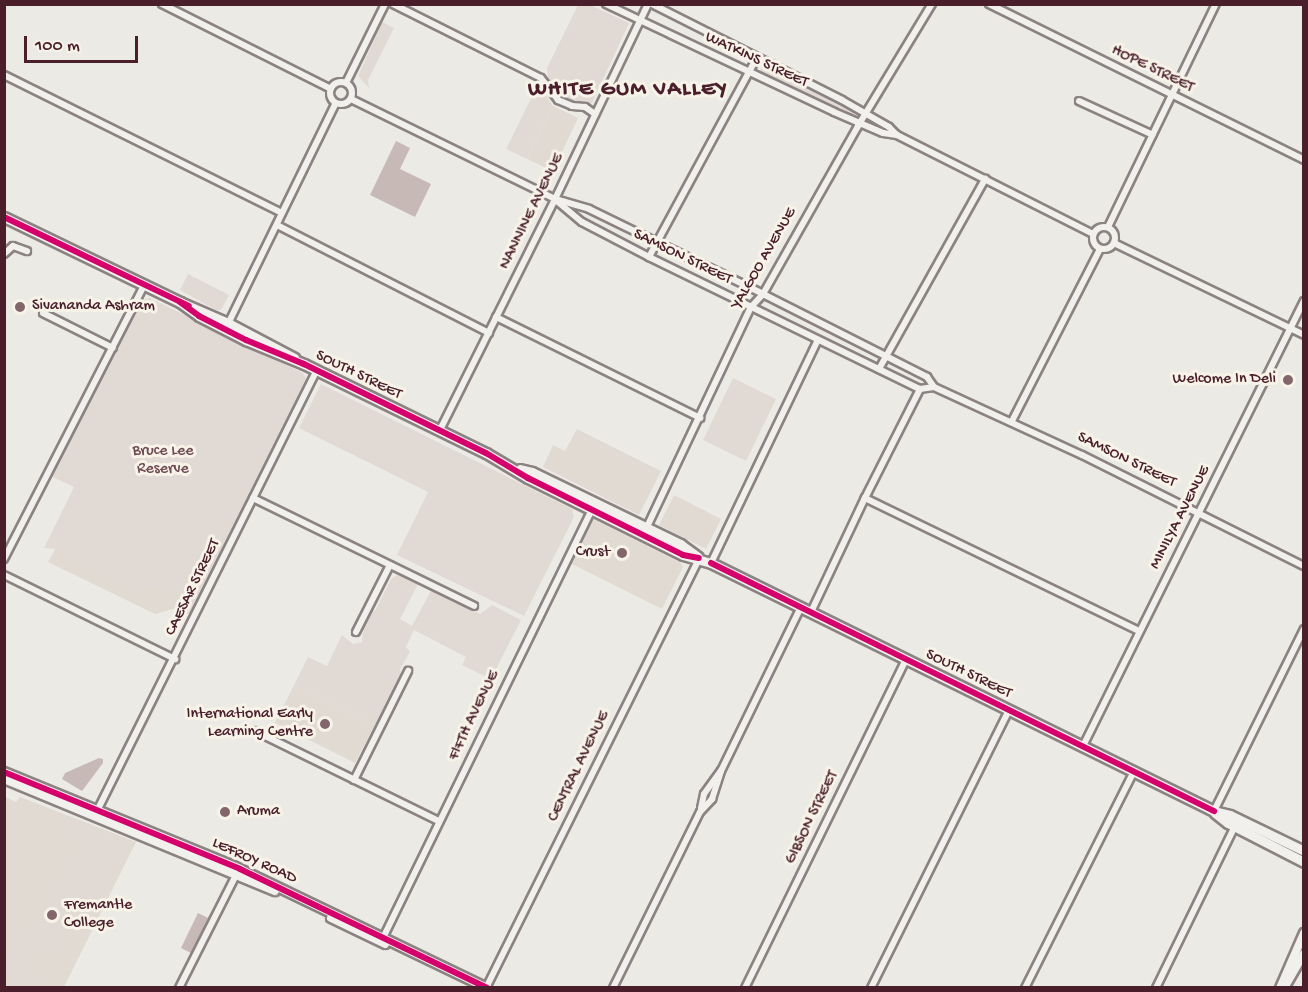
<!DOCTYPE html>
<html>
<head>
<meta charset="utf-8">
<style>
	body { margin:0 }
	#map { position:relative; width:1308px; height:992px; overflow:hidden; background:#eceae4; font-family:"Gochi Hand",sans-serif }
	div>[style] { position:absolute }
	.built>* { inset:0; background:#e1dad3 }
	.green>* { inset:0; background:#e1dad4 }
	.water>* { inset:0; background:#c7b9b6 }
	.roads { filter:drop-shadow(2px 0 #8b8282) drop-shadow(-2px 0 #8b8282) drop-shadow(0 2px #8b8282) drop-shadow(0 -2px #8b8282) }
	.minor>* { height:6px; margin:-3px; padding:0 3px; transform-origin:3px; border-radius:3px; background:#f1f0ec }
	.minor>.ring { margin:-3px; padding:0; box-sizing:content-box; background:none; border:6px solid #f1f0ec; border-radius:50% }
	.tertiary>* { height:8px; margin:-4px; padding:0 4px; transform-origin:4px; border-radius:4px; background:#f1f0ec }
	.secondary>* { height:8px; margin:-4px; padding:0 4px; transform-origin:4px; border-radius:4px; background:#f1f0ec }
	.primary>* { height:9px; margin:-4.5px; padding:0 4.5px; transform-origin:4.5px; border-radius:4.5px; background:#f1f0ec }
	.cycleway>* { height:6px; margin:-3px; padding:0 3px; transform-origin:3px; border-radius:3px; background:#d6006c }
	.dots>* { width:16px; height:16px; translate:-50% -50%; box-sizing:border-box; border:3px solid #f7f3e8; border-radius:50% }
	span { translate:-50% -50%; white-space:nowrap; text-align:center; line-height:1.15; -webkit-text-stroke:6px #f7f3e8; paint-order:stroke }
	.street-label { font-size:16px; color:#4a1f2b }
	.poi-label { font-size:16px; color:#4a1f2b }
	.left { translate:0 -50%; text-align:left }
	.right { translate:-100% -50%; text-align:right }
	.park-label { font-size:16px; color:#6e4a52 }
	.district-label { font-size:22px; color:#4a1f2b; font-weight:700; letter-spacing:1.5px }
	.frame { position:absolute; inset:0; border:6px solid #4a1f2b; pointer-events:none }
	.scale { position:absolute; left:24px; top:36px; width:114px; height:27px; box-sizing:border-box; border:3px solid #4a1f2b; border-top:0; padding-left:8px; font-size:18px; line-height:21px; white-space:nowrap; color:#4a1f2b; -webkit-text-stroke:4px #f7f3e8; paint-order:stroke }
</style>
</head>
<body>
<div id="map">
	<div class="built">
		<div style="clip-path:polygon(553px 106px,578px 118px,553px 171px,527px 159px)"></div>
		<div style="clip-path:polygon(577px 429px,661px 471px,639px 515px,543px 467px,553px 445px,565px 451px)"></div>
		<div style="clip-path:polygon(674px 495px,721px 519px,706px 549px,659px 525px)"></div>
		<div style="clip-path:polygon(593px 519px,681px 563px,683px 567px,662px 609px,570px 563px)"></div>
		<div style="clip-path:polygon(64px 533px,141px 561px,194px 603px,155px 614px,48px 562px)"></div>
		<div style="clip-path:polygon(294px 685px,375px 725px,355px 763px,275px 723px)"></div>
		<div style="clip-path:polygon(5px 797px,16px 802px,20px 797px,136px 842px,64px 987px,5px 988px)"></div>
	</div>
	<div class="green">
		<div style="clip-path:polygon(578px 5px,590px 5px,629px 23px,592px 103px,576px 103px,562px 97px,548px 78px,547px 68px)"></div>
		<div style="clip-path:polygon(382px 22px,394px 28px,368px 80px,369px 88px,358px 76px)"></div>
		<div style="clip-path:polygon(767px 66px,834px 100px,853px 111px,854px 114px,850px 116px,811px 100px,760px 74px,761px 67px)"></div>
		<div style="clip-path:polygon(538px 84px,553px 106px,527px 159px,506px 149px)"></div>
		<div style="clip-path:polygon(188px 274px,229px 295px,221px 310px,216px 310px,180px 290px)"></div>
		<div style="clip-path:polygon(150px 298px,303px 373px,306px 379px,191px 616px,186px 612px,178px 595px,170px 590px,135px 586px,100px 571px,61px 549px,44px 548px,74px 487px,51px 476px,138px 307px,143px 300px)"></div>
		<div style="clip-path:polygon(733px 378px,776px 399px,746px 461px,703px 440px)"></div>
		<div style="clip-path:polygon(321px 384px,572px 509px,574px 517px,524px 616px,397px 555px,428px 492px,299px 428px)"></div>
		<div style="clip-path:polygon(397px 575px,419px 582px,400px 619px,412px 626px,432px 589px,480px 614px,492px 605px,521px 620px,491px 679px,462px 665px,466px 657px,414px 630px,406px 647px,410px 652px,400px 669px,401px 676px,375px 725px,294px 685px,308px 657px,327px 666px,342px 635px,353px 644px,362px 642px,364px 624px,371px 609px,375px 611px,391px 579px)"></div>
		<div style="clip-path:polygon(64px 818px,118px 840px,118px 856px,86px 919px,70px 912px,51px 952px,37px 946px,25px 968px,59px 987px,24px 987px,5px 977px,5px 967px,22px 934px,26px 936px,33px 924px,38px 926px,81px 843px,61px 832px)"></div>
	</div>
	<div class="water">
		<div style="clip-path:polygon(396px 141px,410px 148px,400px 169px,431px 184px,415px 217px,370px 195px)"></div>
		<div style="clip-path:polygon(99px 758px,103px 759px,103px 763px,82px 791px,62px 779px,65px 773px)"></div>
		<div style="clip-path:polygon(198px 913px,208px 918px,191px 953px,181px 948px)"></div>
	</div>
	<div class="roads">
		<div class="minor">
			<div style="left:162px;top:4px;width:189px;rotate:26.7deg"></div>
			<div style="left:393px;top:4px;width:165px;rotate:26.6deg"></div>
			<div style="left:541px;top:78px;width:28px;rotate:52deg"></div>
			<div style="left:558px;top:100px;width:15px;rotate:23deg"></div>
			<div style="left:572px;top:106px;width:13px;rotate:4deg"></div>
			<div style="left:585px;top:107px;width:12px;rotate:35deg"></div>
			<div style="left:606px;top:4px;width:252px;rotate:25.3deg"></div>
			<div style="left:834px;top:112px;width:53px;rotate:23.2deg"></div>
			<div style="left:883px;top:133px;width:14px;rotate:8deg"></div>
			<div style="left:897px;top:135px;width:220px;rotate:26.8deg"></div>
			<div style="left:652px;top:4px;width:213px;rotate:26.8deg"></div>
			<div style="left:842px;top:100px;width:54px;rotate:29.9deg"></div>
			<div style="left:889px;top:127px;width:11px;rotate:45deg"></div>
			<div style="left:989px;top:4px;width:352px;rotate:26.3deg"></div>
			<div style="left:4px;top:75px;width:310px;rotate:26.4deg"></div>
			<div class="ring" style="left:330px;top:82px;width:16px;height:16px"></div>
			<div style="left:346px;top:83px;width:88px;rotate:-63.7deg"></div>
			<div style="left:351px;top:99px;width:227px;rotate:26.1deg"></div>
			<div style="left:555px;top:199px;width:35px;rotate:16deg"></div>
			<div style="left:589px;top:209px;width:194px;rotate:26deg"></div>
			<div style="left:763px;top:294px;width:184px;rotate:26.8deg"></div>
			<div style="left:927px;top:377px;width:12px;rotate:55deg"></div>
			<div style="left:934px;top:387px;width:163px;rotate:24.7deg"></div>
			<div style="left:1082px;top:455px;width:248px;rotate:26.6deg"></div>
			<div style="left:1079px;top:101px;width:81px;rotate:24.7deg"></div>
			<div style="left:558px;top:202px;width:31px;rotate:40deg"></div>
			<div style="left:582px;top:222px;width:76px;rotate:27.6deg"></div>
			<div style="left:649px;top:257px;width:301px;rotate:26deg"></div>
			<div style="left:920px;top:389px;width:14px;rotate:-8deg"></div>
			<div style="left:277px;top:225px;width:238px;rotate:27deg"></div>
			<div class="ring" style="left:1093px;top:227px;width:16px;height:16px"></div>
			<div style="left:1108px;top:227px;width:248px;rotate:-64.2deg"></div>
			<div style="left:1114px;top:243px;width:211px;rotate:25.8deg"></div>
			<div style="left:4px;top:254px;width:12px;rotate:-42deg"></div>
			<div style="left:13px;top:246px;width:15px;rotate:20deg"></div>
			<div style="left:649px;top:257px;width:227px;rotate:-61.6deg"></div>
			<div style="left:43px;top:313px;width:78px;rotate:26.6deg"></div>
			<div style="left:496px;top:317px;width:228px;rotate:26.3deg"></div>
			<div style="left:227px;top:326px;width:248px;rotate:-64deg"></div>
			<div style="left:879px;top:369px;width:218px;rotate:-60.8deg"></div>
			<div style="left:1012px;top:421px;width:193px;rotate:-62.9deg"></div>
			<div style="left:440px;top:430px;width:258px;rotate:-63.5deg"></div>
			<div style="left:555px;top:199px;width:216px;rotate:-64.5deg"></div>
			<div style="left:253px;top:498px;width:246px;rotate:26deg"></div>
			<div style="left:865px;top:498px;width:305px;rotate:25.9deg"></div>
			<div style="left:646px;top:529px;width:246px;rotate:-64.7deg"></div>
			<div style="left:751px;top:307px;width:18px;rotate:-47deg"></div>
			<div style="left:763px;top:294px;width:193px;rotate:-60.5deg"></div>
			<div style="left:858px;top:126px;width:143px;rotate:-58.8deg"></div>
			<div style="left:4px;top:559px;width:308px;rotate:-62.9deg"></div>
			<div style="left:711px;top:563px;width:247px;rotate:-64.4deg"></div>
			<div style="left:4px;top:575px;width:191px;rotate:26.2deg"></div>
			<div style="left:811px;top:612px;width:126px;rotate:-64.7deg"></div>
			<div style="left:865px;top:498px;width:122px;rotate:-63.2deg"></div>
			<div style="left:356px;top:632px;width:75px;rotate:-63.1deg"></div>
			<div style="left:255px;top:731px;width:205px;rotate:26.1deg"></div>
			<div style="left:1083px;top:746px;width:497px;rotate:-63.6deg"></div>
			<div style="left:354px;top:780px;width:122px;rotate:-63.6deg"></div>
			<div style="left:701px;top:808px;width:14px;rotate:-78deg"></div>
			<div style="left:704px;top:794px;width:29px;rotate:-54deg"></div>
			<div style="left:721px;top:771px;width:182px;rotate:-64deg"></div>
			<div style="left:1214px;top:811px;width:203px;rotate:-63.7deg"></div>
			<div style="left:96px;top:813px;width:495px;rotate:-63.5deg"></div>
			<div style="left:381px;top:942px;width:482px;rotate:-64deg"></div>
			<div style="left:179px;top:988px;width:129px;rotate:-63.2deg"></div>
			<div style="left:486px;top:988px;width:480px;rotate:-63.6deg"></div>
			<div style="left:613px;top:988px;width:196px;rotate:-63.7deg"></div>
			<div style="left:700px;top:812px;width:18px;rotate:-47deg"></div>
			<div style="left:712px;top:799px;width:29px;rotate:-72deg"></div>
			<div style="left:745px;top:988px;width:366px;rotate:-63.9deg"></div>
			<div style="left:871px;top:988px;width:310px;rotate:-63.6deg"></div>
			<div style="left:1025px;top:988px;width:243px;rotate:-63.3deg"></div>
			<div style="left:1156px;top:988px;width:182px;rotate:-64deg"></div>
		</div>
		<div class="tertiary">
			<div style="left:4px;top:772px;width:255px;rotate:22.3deg"></div>
			<div style="left:240px;top:869px;width:274px;rotate:25.7deg"></div>
			<div style="left:4px;top:779px;width:293px;rotate:22.5deg"></div>
			<div style="left:331px;top:918px;width:60px;rotate:25.7deg"></div>
		</div>
		<div class="secondary">
			<div style="left:1280px;top:988px;width:60px;rotate:-66.4deg"></div>
			<div style="left:1284px;top:988px;width:39px;rotate:-60deg"></div>
		</div>
		<div class="primary">
			<div style="left:4px;top:217px;width:195px;rotate:25.8deg"></div>
			<div style="left:180px;top:302px;width:52px;rotate:23.6deg"></div>
			<div style="left:228px;top:323px;width:75px;rotate:27.9deg"></div>
			<div style="left:180px;top:302px;width:24px;rotate:36deg"></div>
			<div style="left:199px;top:316px;width:53px;rotate:27.1deg"></div>
			<div style="left:246px;top:340px;width:63px;rotate:22.5deg"></div>
			<div style="left:304px;top:364px;width:203px;rotate:26.1deg"></div>
			<div style="left:486px;top:453px;width:49px;rotate:30.8deg"></div>
			<div style="left:528px;top:478px;width:173px;rotate:26.4deg"></div>
			<div style="left:683px;top:555px;width:29px;rotate:16deg"></div>
			<div style="left:711px;top:563px;width:561px;rotate:26.25deg"></div>
			<div style="left:1214px;top:811px;width:16px;rotate:14deg"></div>
			<div style="left:1230px;top:815px;width:82px;rotate:25.9deg"></div>
			<div style="left:520px;top:469px;width:12px;rotate:14deg"></div>
			<div style="left:532px;top:472px;width:165px;rotate:25.9deg"></div>
			<div style="left:680px;top:544px;width:22px;rotate:36deg"></div>
			<div style="left:1215px;top:813px;width:16px;rotate:38deg"></div>
			<div style="left:1228px;top:823px;width:85px;rotate:27.2deg"></div>
		</div>
	</div>
	<div class="cycleway">
		<div style="left:4px;top:217px;width:205px;rotate:25.7deg"></div>
		<div style="left:180px;top:302px;width:24px;rotate:36deg"></div>
		<div style="left:199px;top:316px;width:53px;rotate:27.1deg"></div>
		<div style="left:246px;top:340px;width:63px;rotate:22.5deg"></div>
		<div style="left:304px;top:364px;width:203px;rotate:26.1deg"></div>
		<div style="left:486px;top:453px;width:49px;rotate:30.8deg"></div>
		<div style="left:528px;top:478px;width:173px;rotate:26.4deg"></div>
		<div style="left:683px;top:555px;width:16px;rotate:11deg"></div>
		<div style="left:711px;top:563px;width:561px;rotate:26.25deg"></div>
		<div style="left:4px;top:772px;width:255px;rotate:22.3deg"></div>
		<div style="left:240px;top:869px;width:274px;rotate:25.7deg"></div>
	</div>
	<div class="dots">
		<div style="left:20px;top:307px;background:#83666c"></div>
		<div style="left:1288px;top:380px;background:#83666c"></div>
		<div style="left:622px;top:553px;background:#83666c"></div>
		<div style="left:325px;top:724px;background:#83666c"></div>
		<div style="left:225px;top:812px;background:#83666c"></div>
		<div style="left:52px;top:915px;background:#83666c"></div>
	</div>
	<div class="street-label">
		<span style="left:756px;top:61px;rotate:25deg">WATKINS STREET</span>
		<span style="left:1152px;top:70px;rotate:26deg">HOPE STREET</span>
		<span style="left:533px;top:212px;rotate:-64deg">NANNINE AVENUE</span>
		<span style="left:682px;top:258px;rotate:26deg">SAMSON STREET</span>
		<span style="left:765px;top:259px;rotate:-60deg">YALGOO AVENUE</span>
		<span style="left:358px;top:376px;rotate:26deg">SOUTH STREET</span>
		<span style="left:1126px;top:461px;rotate:26deg">SAMSON STREET</span>
		<span style="left:1181px;top:518px;rotate:-63deg">MINILYA AVENUE</span>
		<span style="left:194px;top:588px;rotate:-64deg">CAESAR STREET</span>
		<span style="left:968px;top:675px;rotate:26deg">SOUTH STREET</span>
		<span style="left:475px;top:716px;rotate:-64deg">FIFTH AVENUE</span>
		<span style="left:580px;top:767px;rotate:-64deg">CENTRAL AVENUE</span>
		<span style="left:813px;top:818px;rotate:-64deg">GIBSON STREET</span>
		<span style="left:254px;top:862px;rotate:24deg">LEFROY ROAD</span>
	</div>
	<div class="poi-label">
		<span class="left" style="left:32px;top:307px">Sivananda Ashram</span>
		<span class="right" style="left:1276px;top:380px">Welcome In Deli</span>
		<span class="right" style="left:610px;top:553px">Crust</span>
		<span class="right" style="left:313px;top:724px">International Early<br>Learning Centre</span>
		<span class="left" style="left:237px;top:812px">Aruma</span>
		<span class="left" style="left:64px;top:915px">Fremantle<br>College</span>
	</div>
	<div class="park-label">
		<span style="left:163px;top:461px">Bruce Lee<br>Reserve</span>
	</div>
	<div class="district-label">
		<span style="left:628px;top:91px">WHITE GUM VALLEY</span>
	</div>
	<div class="frame"></div>
	<div class="scale">100 m</div>
</div>
</body>
</html>
